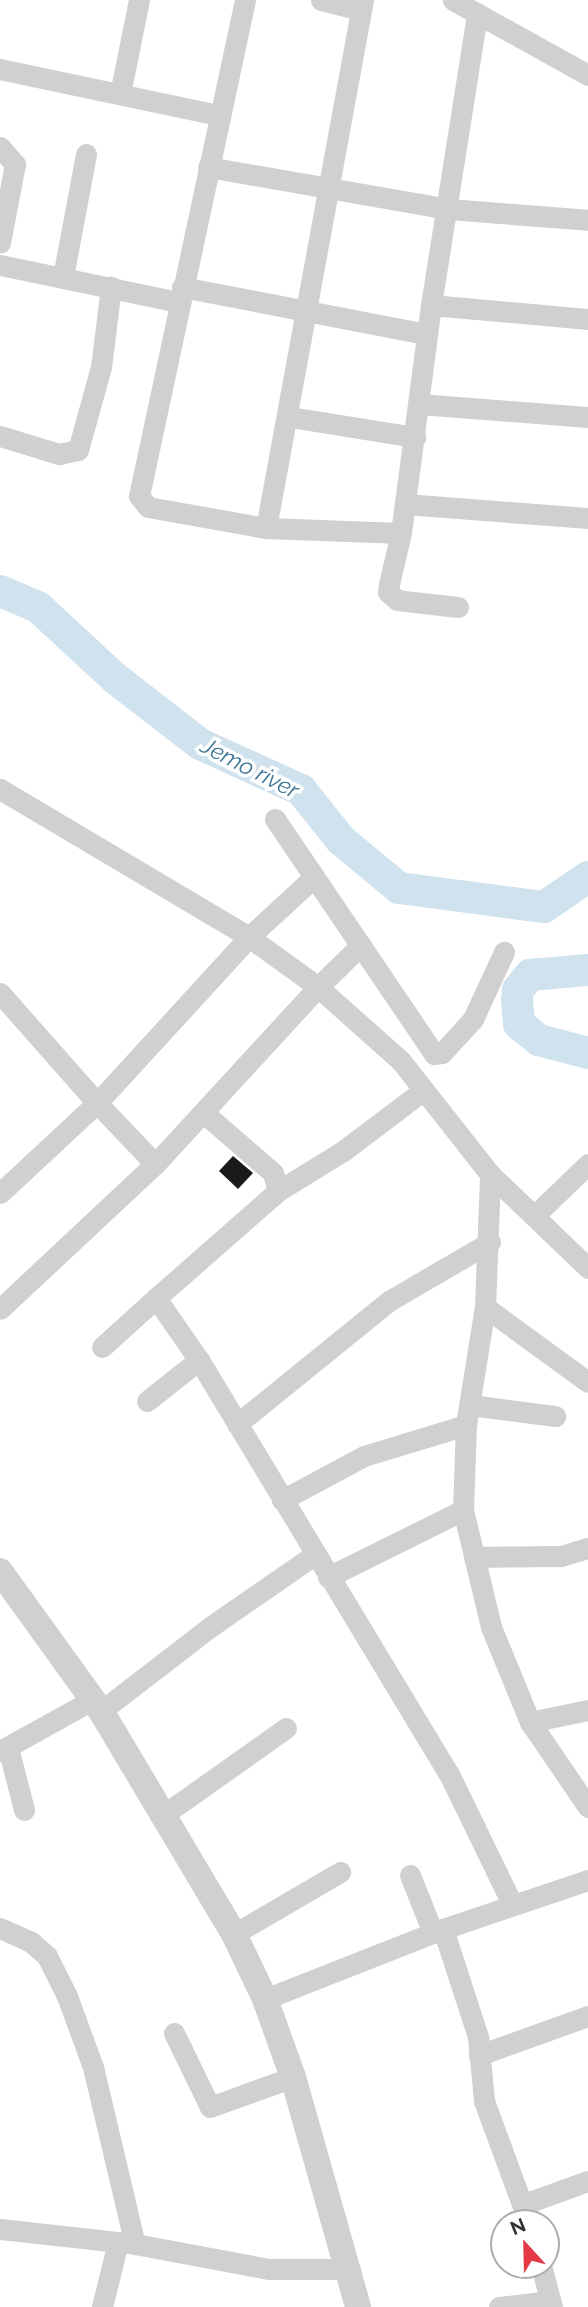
<!DOCTYPE html>
<html>
<head>
<meta charset="utf-8">
<style>
	body { margin:0 }
	#map { position:relative; width:588px; height:2307px; overflow:hidden; background:#fff; font-family:Raleway,sans-serif }
	div>[style] { position:absolute }
	.river>* { height:32px; margin:-16px; padding:0 16px; transform-origin:16px; border-radius:16px; background:#cfe2ee }
	.building>* { inset:0; background:#1a1a1a }
	.minor>* { height:21px; margin:-10.5px; padding:0 10.5px; transform-origin:10.5px; border-radius:10.5px; background:#d0d0d0 }
	.tertiary>* { height:26px; margin:-13px; padding:0 13px; transform-origin:13px; border-radius:13px; background:#d0d0d0 }
	span { translate:-50% -50%; white-space:nowrap; text-align:center; line-height:1.15; -webkit-text-stroke:7px #fff; paint-order:stroke }
	.water-label { font-size:23px; color:#3f7597; font-style:italic }
	.north { position:absolute; left:490px; top:2209px; width:70px; height:70px; box-sizing:border-box; background:#fff; border:2px solid #adadad; border-radius:50%; rotate:338deg; font-size:19px; font-weight:700; line-height:28px; text-align:center; color:#333 }
	.north::after { content:''; display:block; margin:auto; width:24px; height:32px; background:#e63946; clip-path:polygon(50% 0,100% 100%,50% 72%,0 100%) }
</style>
</head>
<body>
<div id="map">
	<div class="river">
		<div style="left:0;top:591px;width:41px;rotate:22.8deg"></div>
		<div style="left:38px;top:607px;width:106px;rotate:42.7deg"></div>
		<div style="left:116px;top:679px;width:106px;rotate:37.7deg"></div>
		<div style="left:200px;top:744px;width:111px;rotate:24.5deg"></div>
		<div style="left:301px;top:790px;width:64px;rotate:51.3deg"></div>
		<div style="left:341px;top:840px;width:75px;rotate:39.6deg"></div>
		<div style="left:399px;top:888px;width:146px;rotate:7.5deg"></div>
		<div style="left:544px;top:907px;width:53px;rotate:-34.3deg"></div>
		<div style="left:588px;top:970px;width:58px;rotate:175.1deg"></div>
		<div style="left:530px;top:975px;width:19px;rotate:129deg"></div>
		<div style="left:518px;top:990px;width:10px;rotate:96deg"></div>
		<div style="left:517px;top:1000px;width:24px;rotate:85deg"></div>
		<div style="left:519px;top:1024px;width:26px;rotate:39deg"></div>
		<div style="left:539px;top:1040px;width:51px;rotate:14.9deg"></div>
	</div>
	<div class="building">
		<div style="clip-path:polygon(233px 1156px,253px 1173px,238px 1189px,219px 1171px)"></div>
	</div>
	<div class="minor">
		<div style="left:245px;top:0;width:507px;rotate:102.06deg"></div>
		<div style="left:139px;top:496px;width:14px;rotate:51deg"></div>
		<div style="left:148px;top:507px;width:120px;rotate:10.1deg"></div>
		<div style="left:266px;top:528px;width:135px;rotate:2.1deg"></div>
		<div style="left:321px;top:0;width:40px;rotate:14.4deg"></div>
		<div style="left:453px;top:0;width:154px;rotate:29.1deg"></div>
		<div style="left:0;top:69px;width:224px;rotate:11.9deg"></div>
		<div style="left:120px;top:94px;width:96px;rotate:-78.6deg"></div>
		<div style="left:0;top:147px;width:23px;rotate:49deg"></div>
		<div style="left:15px;top:164px;width:80px;rotate:100.8deg"></div>
		<div style="left:208px;top:167px;width:245px;rotate:9.9deg"></div>
		<div style="left:449px;top:209px;width:139px;rotate:4.5deg"></div>
		<div style="left:0;top:265px;width:182px;rotate:11.7deg"></div>
		<div style="left:63px;top:277px;width:125px;rotate:-79.4deg"></div>
		<div style="left:182px;top:287px;width:249px;rotate:10.9deg"></div>
		<div style="left:431px;top:305px;width:158px;rotate:5.1deg"></div>
		<div style="left:419px;top:404px;width:169px;rotate:4.4deg"></div>
		<div style="left:290px;top:417px;width:127px;rotate:9.1deg"></div>
		<div style="left:0;top:436px;width:62px;rotate:17deg"></div>
		<div style="left:59px;top:454px;width:19px;rotate:-12deg"></div>
		<div style="left:78px;top:450px;width:86px;rotate:-74.5deg"></div>
		<div style="left:101px;top:367px;width:81px;rotate:-82.9deg"></div>
		<div style="left:405px;top:504px;width:184px;rotate:4.4deg"></div>
		<div style="left:266px;top:528px;width:537px;rotate:-79.59deg"></div>
		<div style="left:458px;top:607px;width:61px;rotate:-173.5deg"></div>
		<div style="left:397px;top:600px;width:12px;rotate:-138deg"></div>
		<div style="left:388px;top:592px;width:8px;rotate:-83deg"></div>
		<div style="left:389px;top:584px;width:52px;rotate:-76.8deg"></div>
		<div style="left:401px;top:533px;width:230px;rotate:-82.5deg"></div>
		<div style="left:431px;top:305px;width:295px;rotate:-81deg"></div>
		<div style="left:0;top:789px;width:290px;rotate:30.7deg"></div>
		<div style="left:249px;top:937px;width:85px;rotate:35.9deg"></div>
		<div style="left:318px;top:987px;width:241px;rotate:132.6deg"></div>
		<div style="left:155px;top:1164px;width:212px;rotate:136.9deg"></div>
		<div style="left:275px;top:819px;width:284px;rotate:55.9deg"></div>
		<div style="left:434px;top:1054px;width:8px;rotate:-7deg"></div>
		<div style="left:442px;top:1053px;width:46px;rotate:-47.6deg"></div>
		<div style="left:473px;top:1019px;width:74px;rotate:-65.2deg"></div>
		<div style="left:361px;top:945px;width:60px;rotate:135.7deg"></div>
		<div style="left:318px;top:987px;width:111px;rotate:41.7deg"></div>
		<div style="left:401px;top:1061px;width:144px;rotate:51.8deg"></div>
		<div style="left:0;top:993px;width:147px;rotate:48.6deg"></div>
		<div style="left:97px;top:1103px;width:225px;rotate:-47.5deg"></div>
		<div style="left:249px;top:937px;width:87px;rotate:-42.7deg"></div>
		<div style="left:205px;top:1114px;width:90px;rotate:40.9deg"></div>
		<div style="left:273px;top:1173px;width:19px;rotate:74deg"></div>
		<div style="left:278px;top:1191px;width:162px;rotate:138.7deg"></div>
		<div style="left:156px;top:1298px;width:75px;rotate:55.3deg"></div>
		<div style="left:199px;top:1360px;width:484px;rotate:58.9deg"></div>
		<div style="left:449px;top:1774px;width:144px;rotate:64.1deg"></div>
		<div style="left:278px;top:1191px;width:76px;rotate:-31.6deg"></div>
		<div style="left:343px;top:1151px;width:101px;rotate:-37deg"></div>
		<div style="left:0;top:1193px;width:132px;rotate:-42.9deg"></div>
		<div style="left:97px;top:1103px;width:84px;rotate:46.4deg"></div>
		<div style="left:534px;top:1216px;width:75px;rotate:-43.9deg"></div>
		<div style="left:485px;top:1307px;width:127px;rotate:36.1deg"></div>
		<div style="left:102px;top:1347px;width:73px;rotate:-42.2deg"></div>
		<div style="left:147px;top:1401px;width:66px;rotate:-38.3deg"></div>
		<div style="left:470px;top:1405px;width:86px;rotate:7.4deg"></div>
		<div style="left:237px;top:1424px;width:196px;rotate:-39deg"></div>
		<div style="left:389px;top:1301px;width:117px;rotate:-30.3deg"></div>
		<div style="left:282px;top:1500px;width:93px;rotate:-28.2deg"></div>
		<div style="left:364px;top:1456px;width:107px;rotate:-16.9deg"></div>
		<div style="left:463px;top:1510px;width:85px;rotate:-88deg"></div>
		<div style="left:466px;top:1425px;width:120px;rotate:-80.9deg"></div>
		<div style="left:485px;top:1307px;width:133px;rotate:-87.8deg"></div>
		<div style="left:490px;top:1174px;width:136px;rotate:43.8deg"></div>
		<div style="left:474px;top:1557px;width:87px;rotate:-0.7deg"></div>
		<div style="left:561px;top:1556px;width:28px;rotate:-17deg"></div>
		<div style="left:328px;top:1577px;width:151px;rotate:-26.4deg"></div>
		<div style="left:463px;top:1510px;width:120px;rotate:76.5deg"></div>
		<div style="left:491px;top:1627px;width:103px;rotate:67.7deg"></div>
		<div style="left:530px;top:1722px;width:103px;rotate:55.7deg"></div>
		<div style="left:101px;top:1711px;width:138px;rotate:-37.6deg"></div>
		<div style="left:210px;top:1627px;width:126px;rotate:-34.7deg"></div>
		<div style="left:530px;top:1722px;width:59px;rotate:-11.7deg"></div>
		<div style="left:8px;top:1747px;width:65px;rotate:75.7deg"></div>
		<div style="left:0;top:1751px;width:107px;rotate:-29deg"></div>
		<div style="left:166px;top:1813px;width:147px;rotate:-35.3deg"></div>
		<div style="left:410px;top:1875px;width:62px;rotate:68.4deg"></div>
		<div style="left:0;top:1928px;width:34px;rotate:24deg"></div>
		<div style="left:31px;top:1942px;width:21px;rotate:41deg"></div>
		<div style="left:47px;top:1956px;width:45px;rotate:63.4deg"></div>
		<div style="left:67px;top:1996px;width:76px;rotate:69.9deg"></div>
		<div style="left:93px;top:2067px;width:182px;rotate:76.7deg"></div>
		<div style="left:135px;top:2244px;width:136px;rotate:10.6deg"></div>
		<div style="left:269px;top:2269px;width:81px"></div>
		<div style="left:443px;top:1929px;width:114px;rotate:72deg"></div>
		<div style="left:478px;top:2037px;width:64px;rotate:84.6deg"></div>
		<div style="left:484px;top:2101px;width:130px;rotate:69.8deg"></div>
		<div style="left:234px;top:1934px;width:123px;rotate:-30.3deg"></div>
		<div style="left:265px;top:1999px;width:191px;rotate:-21.5deg"></div>
		<div style="left:443px;top:1929px;width:153px;rotate:-18.7deg"></div>
		<div style="left:174px;top:2033px;width:82px;rotate:64.1deg"></div>
		<div style="left:210px;top:2107px;width:88px;rotate:-19.9deg"></div>
		<div style="left:479px;top:2055px;width:116px;rotate:-19.7deg"></div>
		<div style="left:524px;top:2204px;width:68px;rotate:-19.8deg"></div>
		<div style="left:0;top:2229px;width:136px;rotate:6.3deg"></div>
		<div style="left:541px;top:2265px;width:43px;rotate:75.3deg"></div>
		<div style="left:102px;top:2307px;width:67px;rotate:-76.2deg"></div>
		<div style="left:499px;top:2307px;width:52px;rotate:-6.6deg"></div>
	</div>
	<div class="tertiary">
		<div style="left:0;top:1571px;width:173px;rotate:54.2deg"></div>
		<div style="left:101px;top:1711px;width:260px;rotate:59.2deg"></div>
		<div style="left:234px;top:1934px;width:72px;rotate:64.5deg"></div>
		<div style="left:265px;top:1999px;width:83px;rotate:70.3deg"></div>
		<div style="left:293px;top:2077px;width:239px;rotate:74.2deg"></div>
	</div>
	<div class="water-label">
		<span style="left:250px;top:768px;rotate:27deg">Jemo river</span>
	</div>
	<div class="north">N</div>
</div>
</body>
</html>
